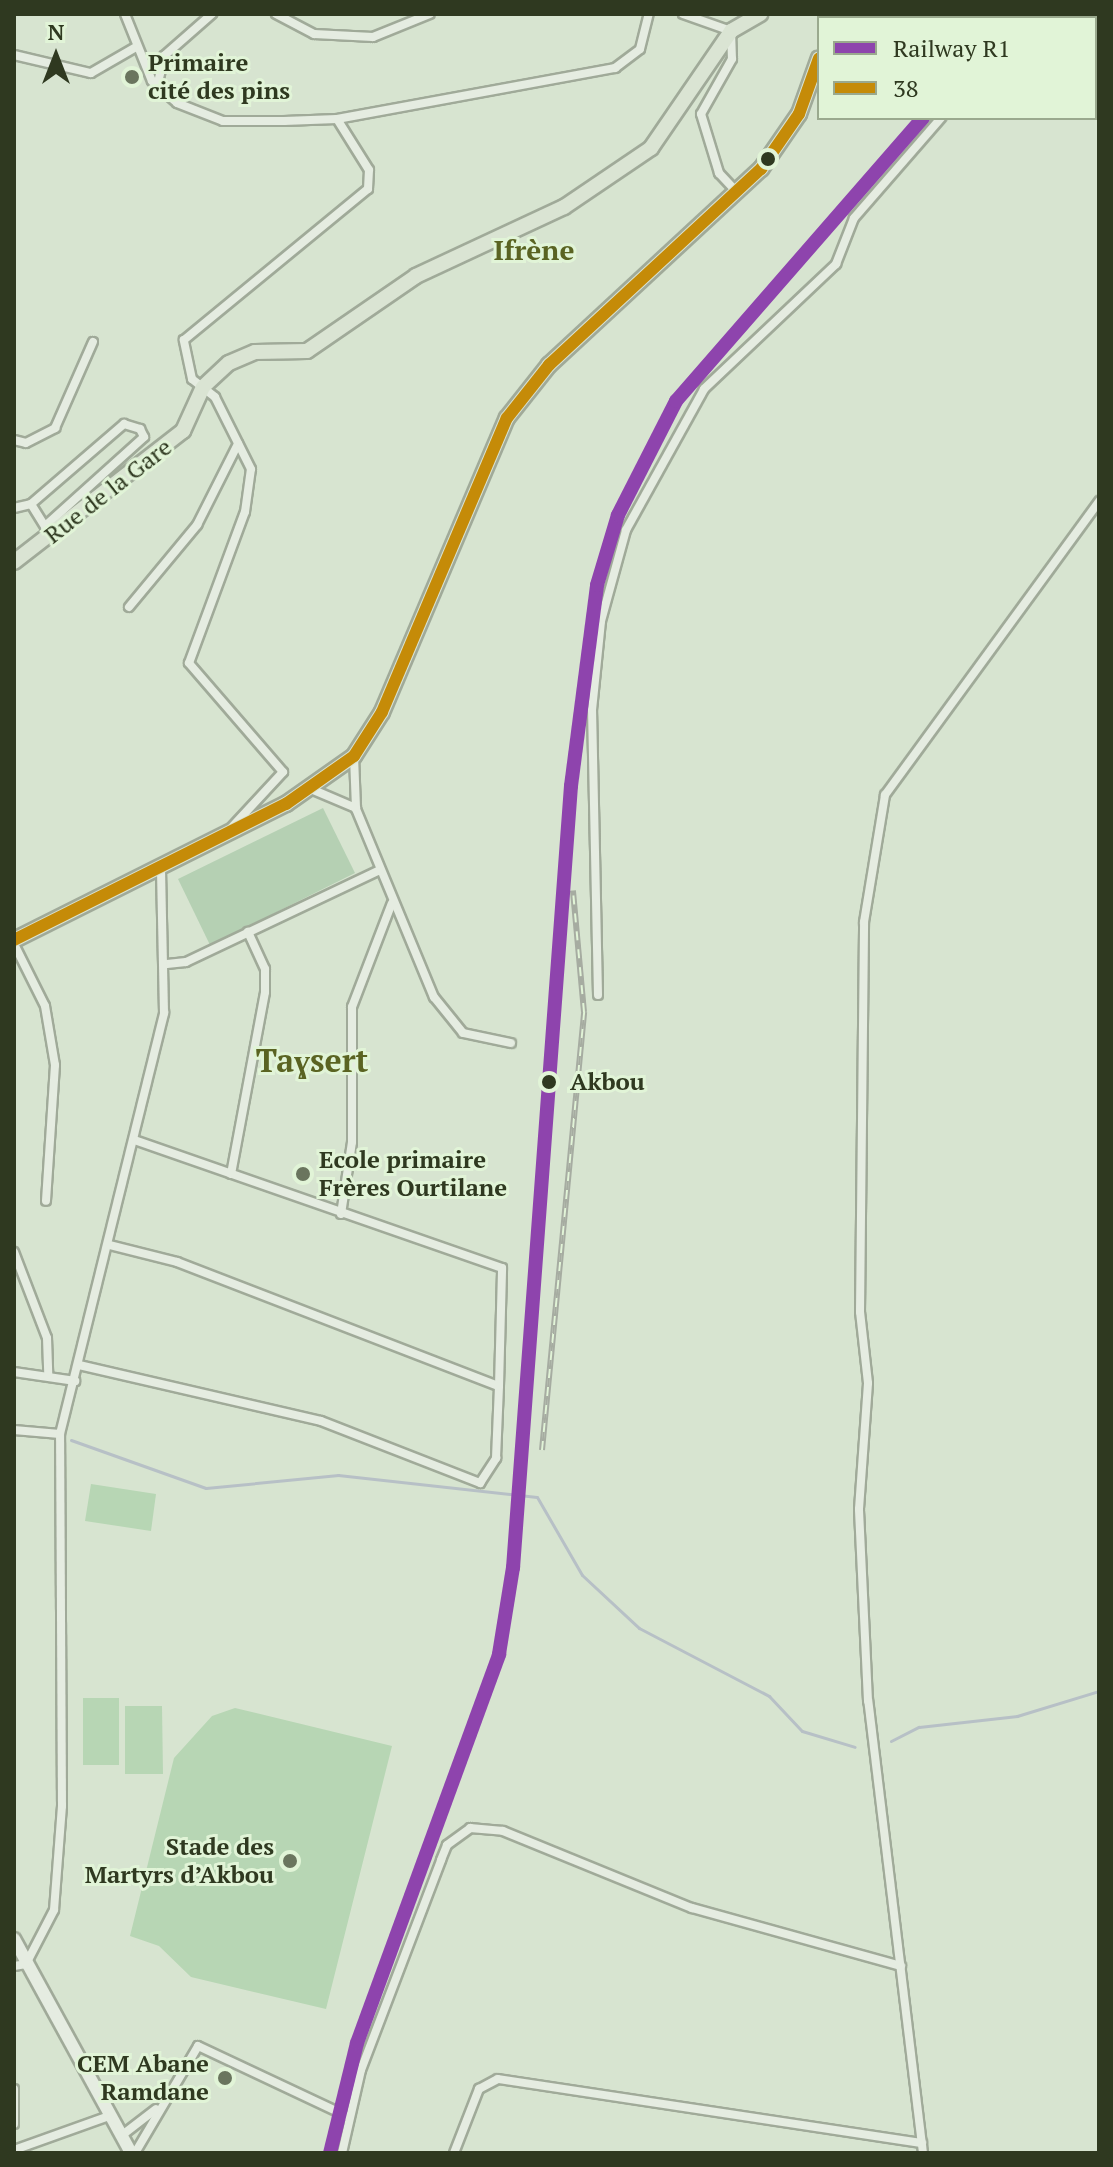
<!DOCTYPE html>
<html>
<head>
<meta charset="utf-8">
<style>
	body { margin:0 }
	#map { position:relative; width:1113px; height:2167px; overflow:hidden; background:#d7e4d0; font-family:"PT Serif",serif }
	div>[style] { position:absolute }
	.green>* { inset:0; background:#b7d6b4 }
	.cemetery>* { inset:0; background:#b5d0b3 }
	.stream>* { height:3px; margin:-1.5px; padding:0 1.5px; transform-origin:1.5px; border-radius:1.5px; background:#b7c0c6 }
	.roads { filter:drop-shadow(2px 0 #a0aa99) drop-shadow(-2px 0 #a0aa99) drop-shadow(0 2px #a0aa99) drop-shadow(0 -2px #a0aa99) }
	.street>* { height:8px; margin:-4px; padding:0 4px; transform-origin:4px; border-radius:4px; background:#e5ece1 }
	.secondary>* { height:12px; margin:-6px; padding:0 6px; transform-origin:6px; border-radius:6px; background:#e5ece1 }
	.primary>* { height:14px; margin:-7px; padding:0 7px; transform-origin:7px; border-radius:7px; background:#dae4d3 }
	.rail>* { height:6px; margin-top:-3px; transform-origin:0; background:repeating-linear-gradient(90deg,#e1f4d7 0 9px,#a6aca1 0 18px); box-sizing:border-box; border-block:2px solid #a6aca1 }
	.bus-1>* { height:12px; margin:-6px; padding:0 6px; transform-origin:6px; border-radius:6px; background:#c58b08 }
	.rail-1>* { height:14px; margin:-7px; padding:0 7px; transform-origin:7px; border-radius:7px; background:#8e44ad }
	.dots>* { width:22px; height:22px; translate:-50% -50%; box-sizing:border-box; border:4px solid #e1f4d7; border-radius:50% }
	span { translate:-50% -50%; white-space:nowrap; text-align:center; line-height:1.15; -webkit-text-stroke:6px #e1f4d7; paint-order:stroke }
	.poi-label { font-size:24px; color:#2f3920; font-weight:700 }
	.left { translate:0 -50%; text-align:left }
	.right { translate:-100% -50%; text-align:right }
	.street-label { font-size:24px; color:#2f3920 }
	.stop-label { font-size:24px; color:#2f3920; font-weight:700 }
	.quarter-label { font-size:28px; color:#5a6322; font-weight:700 }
	.district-label { font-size:32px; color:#5a6322; font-weight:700 }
	.frame { position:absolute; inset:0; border:16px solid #2f3920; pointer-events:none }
	.legend { position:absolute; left:817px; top:16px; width:280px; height:104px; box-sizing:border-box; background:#e1f4d7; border:2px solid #9aa98e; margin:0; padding:10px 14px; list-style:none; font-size:24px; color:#2f3920 }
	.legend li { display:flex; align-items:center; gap:16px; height:40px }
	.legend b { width:40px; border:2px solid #9aa98e }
	.north { position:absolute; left:16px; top:16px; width:80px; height:80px; -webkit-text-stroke:6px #e1f4d7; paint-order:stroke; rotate:0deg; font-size:22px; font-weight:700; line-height:32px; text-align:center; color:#2f3920 }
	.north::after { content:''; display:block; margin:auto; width:28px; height:36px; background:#2f3920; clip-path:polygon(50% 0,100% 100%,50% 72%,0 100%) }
</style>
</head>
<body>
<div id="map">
	<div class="green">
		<div style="clip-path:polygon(91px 1484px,156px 1494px,151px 1531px,85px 1521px)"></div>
		<div style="clip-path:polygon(83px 1698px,119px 1698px,119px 1765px,83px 1765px)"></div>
		<div style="clip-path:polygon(125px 1706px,162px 1706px,163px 1774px,125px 1774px)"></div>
		<div style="clip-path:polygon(235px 1708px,392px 1746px,326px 2009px,191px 1977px,159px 1946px,130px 1936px,174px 1758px,212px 1716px)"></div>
	</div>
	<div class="cemetery">
		<div style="clip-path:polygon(323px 808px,355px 873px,210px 945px,178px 879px)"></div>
	</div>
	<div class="stream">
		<div style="left:71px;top:1440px;width:143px;rotate:19.6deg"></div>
		<div style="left:206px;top:1488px;width:133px;rotate:-5.6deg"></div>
		<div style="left:338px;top:1475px;width:200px;rotate:6.3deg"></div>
		<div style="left:537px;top:1497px;width:90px;rotate:60deg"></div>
		<div style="left:582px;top:1575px;width:78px;rotate:42.9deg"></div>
		<div style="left:639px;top:1628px;width:147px;rotate:27.6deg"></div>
		<div style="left:769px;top:1696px;width:48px;rotate:46.7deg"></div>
		<div style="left:802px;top:1731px;width:55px;rotate:16.8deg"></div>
		<div style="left:891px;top:1741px;width:31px;rotate:-27deg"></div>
		<div style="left:919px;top:1727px;width:99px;rotate:-6.4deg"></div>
		<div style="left:1017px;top:1716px;width:86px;rotate:-17deg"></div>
	</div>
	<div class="roads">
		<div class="street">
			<div style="left:125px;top:14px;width:72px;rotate:68.1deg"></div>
			<div style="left:152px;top:81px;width:33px;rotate:41deg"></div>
			<div style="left:177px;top:103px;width:49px;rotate:21.4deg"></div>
			<div style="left:223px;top:121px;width:61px"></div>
			<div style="left:284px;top:121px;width:53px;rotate:-2.2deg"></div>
			<div style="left:337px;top:119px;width:283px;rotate:-10.4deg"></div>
			<div style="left:615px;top:68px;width:31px;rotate:-37deg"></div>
			<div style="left:640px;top:49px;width:36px;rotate:-76deg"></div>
			<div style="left:276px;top:14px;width:43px;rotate:27.8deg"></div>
			<div style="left:314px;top:34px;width:59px;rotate:2.9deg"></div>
			<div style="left:373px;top:37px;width:61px;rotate:-22deg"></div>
			<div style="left:683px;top:14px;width:51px;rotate:19.5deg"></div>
			<div style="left:731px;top:31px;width:28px;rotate:88deg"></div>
			<div style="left:732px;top:59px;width:63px;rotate:119.4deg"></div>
			<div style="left:701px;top:114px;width:62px;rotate:73deg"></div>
			<div style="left:719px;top:173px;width:23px;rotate:47deg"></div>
			<div style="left:1036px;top:18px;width:6px;rotate:-45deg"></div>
			<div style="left:14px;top:55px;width:79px;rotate:13.2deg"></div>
			<div style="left:91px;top:73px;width:52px;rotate:-30deg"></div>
			<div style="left:157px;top:87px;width:32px;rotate:-77deg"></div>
			<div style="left:164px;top:56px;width:64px;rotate:-41.2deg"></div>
			<div style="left:14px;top:440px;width:12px;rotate:14deg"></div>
			<div style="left:26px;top:443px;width:33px;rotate:-27deg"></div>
			<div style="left:55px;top:428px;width:94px;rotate:-66.2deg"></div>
			<div style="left:31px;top:504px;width:123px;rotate:-40.7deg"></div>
			<div style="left:124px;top:424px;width:17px;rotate:17deg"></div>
			<div style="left:140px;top:429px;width:9px;rotate:63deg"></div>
			<div style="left:144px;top:437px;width:133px;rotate:138deg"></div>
			<div style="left:45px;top:526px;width:13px;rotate:86deg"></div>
			<div style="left:14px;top:508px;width:17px;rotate:-13deg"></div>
			<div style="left:31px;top:504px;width:26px;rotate:58deg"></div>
			<div style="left:129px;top:607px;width:107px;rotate:-50.3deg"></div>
			<div style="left:197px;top:525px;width:91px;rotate:-63.2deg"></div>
			<div style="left:354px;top:756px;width:53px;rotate:87.8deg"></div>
			<div style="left:356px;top:809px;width:204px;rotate:67.5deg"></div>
			<div style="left:434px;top:997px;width:46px;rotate:51.1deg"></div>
			<div style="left:463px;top:1033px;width:49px;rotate:11.8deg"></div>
			<div style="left:311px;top:789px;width:49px;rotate:22.9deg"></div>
			<div style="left:232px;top:827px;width:75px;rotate:-47.2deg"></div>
			<div style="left:283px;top:772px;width:144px;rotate:-130.8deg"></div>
			<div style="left:189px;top:663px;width:161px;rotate:-69.7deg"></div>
			<div style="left:245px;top:512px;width:43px;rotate:-82.1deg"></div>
			<div style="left:251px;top:469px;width:80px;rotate:-116.6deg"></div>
			<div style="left:215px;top:397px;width:29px;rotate:-142deg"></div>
			<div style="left:192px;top:379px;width:40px;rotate:-102deg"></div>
			<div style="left:184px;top:340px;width:238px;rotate:-39.4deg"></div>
			<div style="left:368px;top:189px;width:19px;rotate:-87deg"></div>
			<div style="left:369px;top:170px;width:60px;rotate:-122.1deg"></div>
			<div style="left:14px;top:944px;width:69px;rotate:63.4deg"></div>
			<div style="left:45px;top:1006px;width:60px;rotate:80.4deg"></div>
			<div style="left:55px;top:1065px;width:136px;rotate:93.8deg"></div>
			<div style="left:167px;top:964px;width:19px;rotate:-6deg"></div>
			<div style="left:186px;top:962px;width:212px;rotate:-25.4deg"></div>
			<div style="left:598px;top:995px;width:285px;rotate:-91.2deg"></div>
			<div style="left:592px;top:710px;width:89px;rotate:-84.2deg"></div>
			<div style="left:601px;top:621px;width:94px;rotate:-74.6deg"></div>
			<div style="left:626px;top:530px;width:161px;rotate:-61deg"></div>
			<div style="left:704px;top:389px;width:182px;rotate:-43.4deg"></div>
			<div style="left:836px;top:264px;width:49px;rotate:-68.6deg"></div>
			<div style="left:854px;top:218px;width:133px;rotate:-49deg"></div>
			<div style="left:231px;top:1174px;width:185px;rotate:-79.4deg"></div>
			<div style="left:265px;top:992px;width:23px;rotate:-90deg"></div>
			<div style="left:265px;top:969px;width:41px;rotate:-114.7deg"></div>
			<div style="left:341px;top:1214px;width:73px;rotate:-81.3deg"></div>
			<div style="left:352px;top:1142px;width:135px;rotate:-90deg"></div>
			<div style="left:352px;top:1007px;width:111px;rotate:-69deg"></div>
			<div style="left:110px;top:1245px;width:69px;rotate:14.2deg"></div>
			<div style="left:177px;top:1262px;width:345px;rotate:21.1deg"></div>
			<div style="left:499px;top:1386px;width:118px;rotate:-88.5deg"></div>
			<div style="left:502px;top:1268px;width:390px;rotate:-160.8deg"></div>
			<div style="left:14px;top:1252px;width:92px;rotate:69deg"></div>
			<div style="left:47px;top:1338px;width:38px;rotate:88deg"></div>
			<div style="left:79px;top:1365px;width:248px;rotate:13deg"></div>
			<div style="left:321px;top:1421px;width:171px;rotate:21.3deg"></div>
			<div style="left:480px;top:1483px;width:30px;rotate:-57deg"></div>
			<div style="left:496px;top:1458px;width:72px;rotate:-87.6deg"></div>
			<div style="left:14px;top:1372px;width:62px;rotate:8.4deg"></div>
			<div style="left:14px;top:1430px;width:46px;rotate:5deg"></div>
			<div style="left:14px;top:1966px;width:12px;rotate:-9deg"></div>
			<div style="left:26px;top:1964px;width:61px;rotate:-62.6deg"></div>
			<div style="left:54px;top:1910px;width:104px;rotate:-85.6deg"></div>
			<div style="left:62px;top:1806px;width:372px;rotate:-90.3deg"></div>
			<div style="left:60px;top:1434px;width:434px;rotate:-76.1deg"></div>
			<div style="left:164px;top:1013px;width:148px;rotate:-91.2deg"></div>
			<div style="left:14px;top:2089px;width:35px;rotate:90deg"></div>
			<div style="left:121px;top:2136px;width:44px;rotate:-37.6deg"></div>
			<div style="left:14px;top:2150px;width:101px;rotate:-19.7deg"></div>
			<div style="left:135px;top:2153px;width:124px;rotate:-59.5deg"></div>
			<div style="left:198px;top:2046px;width:167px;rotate:25.2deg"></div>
			<div style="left:342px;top:2153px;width:85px;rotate:-77.1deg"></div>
			<div style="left:361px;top:2070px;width:225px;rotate:-69.1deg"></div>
			<div style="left:441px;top:1860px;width:16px;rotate:-68deg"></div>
			<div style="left:447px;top:1845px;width:29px;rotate:-36deg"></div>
			<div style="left:470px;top:1828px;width:33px;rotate:5deg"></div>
			<div style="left:503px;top:1831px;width:204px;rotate:22.2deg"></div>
			<div style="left:692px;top:1908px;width:217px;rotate:15.5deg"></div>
			<div style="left:454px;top:2153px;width:69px;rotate:-68.7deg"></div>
			<div style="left:479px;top:2089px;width:21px;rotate:-28deg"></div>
			<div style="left:498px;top:2079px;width:429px;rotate:8.6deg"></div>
			<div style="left:923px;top:2153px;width:455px;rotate:-96.9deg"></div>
			<div style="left:868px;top:1701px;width:192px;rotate:-92.7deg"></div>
			<div style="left:859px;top:1509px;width:126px;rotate:-85.9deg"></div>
			<div style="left:868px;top:1383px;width:71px;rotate:-96.4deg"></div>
			<div style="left:860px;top:1312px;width:390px;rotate:-89.4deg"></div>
			<div style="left:864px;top:922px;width:129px;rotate:-80.6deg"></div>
			<div style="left:885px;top:795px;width:364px;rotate:-53.9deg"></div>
		</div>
		<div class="secondary">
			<div style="left:14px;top:1939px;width:244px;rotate:61.3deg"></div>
		</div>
		<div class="primary">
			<div style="left:842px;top:18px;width:5px;rotate:-53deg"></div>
			<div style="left:14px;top:562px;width:214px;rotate:-37.8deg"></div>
			<div style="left:183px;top:431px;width:48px;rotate:-65.6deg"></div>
			<div style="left:203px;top:387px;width:35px;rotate:-43deg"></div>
			<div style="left:229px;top:363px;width:28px;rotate:-23deg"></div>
			<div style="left:255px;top:352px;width:52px;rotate:-1.1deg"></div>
			<div style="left:307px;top:351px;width:132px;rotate:-34.5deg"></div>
			<div style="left:416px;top:276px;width:163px;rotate:-25deg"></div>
			<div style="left:564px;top:207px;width:105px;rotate:-34.1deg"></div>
			<div style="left:651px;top:148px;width:142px;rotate:-55.6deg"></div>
			<div style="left:731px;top:31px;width:34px;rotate:-30deg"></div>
			<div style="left:14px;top:940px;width:304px;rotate:-26.6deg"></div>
			<div style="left:286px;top:804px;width:83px;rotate:-35.2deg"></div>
			<div style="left:354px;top:756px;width:52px;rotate:-57.5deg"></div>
			<div style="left:382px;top:712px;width:319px;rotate:-67deg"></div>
			<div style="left:507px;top:418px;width:68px;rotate:-51.6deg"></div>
			<div style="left:549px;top:365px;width:289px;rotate:-42.8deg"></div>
			<div style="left:761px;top:169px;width:67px;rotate:-55.4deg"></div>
			<div style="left:799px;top:114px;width:59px;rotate:-70.3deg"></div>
		</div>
	</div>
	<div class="rail">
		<div style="left:542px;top:1450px;width:440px;rotate:-84.5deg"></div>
		<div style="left:584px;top:1012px;width:122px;rotate:-95.2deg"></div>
	</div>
	<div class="bus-1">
		<div style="left:14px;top:940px;width:304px;rotate:-26.6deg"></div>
		<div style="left:286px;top:804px;width:83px;rotate:-35.2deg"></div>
		<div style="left:354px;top:756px;width:52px;rotate:-57.5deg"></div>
		<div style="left:382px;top:712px;width:319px;rotate:-67deg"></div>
		<div style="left:507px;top:418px;width:68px;rotate:-51.6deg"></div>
		<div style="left:549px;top:365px;width:289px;rotate:-42.8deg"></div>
		<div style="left:761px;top:169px;width:67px;rotate:-55.4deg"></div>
		<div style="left:799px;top:114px;width:59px;rotate:-70.3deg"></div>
	</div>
	<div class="rail-1">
		<div style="left:330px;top:2153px;width:113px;rotate:-76.2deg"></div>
		<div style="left:357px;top:2043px;width:414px;rotate:-69.9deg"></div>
		<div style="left:499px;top:1654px;width:87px;rotate:-80.8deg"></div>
		<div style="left:513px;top:1568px;width:784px;rotate:-85.76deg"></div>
		<div style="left:571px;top:786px;width:203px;rotate:-82.6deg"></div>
		<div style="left:597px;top:585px;width:73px;rotate:-73.3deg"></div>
		<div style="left:618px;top:515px;width:128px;rotate:-63deg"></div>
		<div style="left:676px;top:401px;width:376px;rotate:-48.9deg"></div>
	</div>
	<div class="dots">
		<div style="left:132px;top:77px;background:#6a755e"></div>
		<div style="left:768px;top:159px;background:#2f3920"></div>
		<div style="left:549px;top:1082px;background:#2f3920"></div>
		<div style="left:303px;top:1174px;background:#6a755e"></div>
		<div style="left:290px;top:1861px;background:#6a755e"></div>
		<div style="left:225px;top:2078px;background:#6a755e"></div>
	</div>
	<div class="poi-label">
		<span class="left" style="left:148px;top:77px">Primaire<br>cité des pins</span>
		<span class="left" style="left:319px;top:1174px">Ecole primaire<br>Frères Ourtilane</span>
		<span class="right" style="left:274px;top:1861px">Stade des<br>Martyrs d’Akbou</span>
		<span class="right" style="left:209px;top:2078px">CEM Abane<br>Ramdane</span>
	</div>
	<div class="street-label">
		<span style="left:108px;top:491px;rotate:-38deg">Rue de la Gare</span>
	</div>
	<div class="stop-label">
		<span class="left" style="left:570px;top:1082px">Akbou</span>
	</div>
	<div class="quarter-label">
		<span style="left:534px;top:250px">Ifrène</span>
	</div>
	<div class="district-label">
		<span style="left:312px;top:1060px">Taɣsert</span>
	</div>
	<div class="frame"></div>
	<ul class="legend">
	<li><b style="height:10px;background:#8e44ad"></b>Railway R1</li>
	<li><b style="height:10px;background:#c58b08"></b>38</li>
	</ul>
	<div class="north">N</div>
</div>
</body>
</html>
